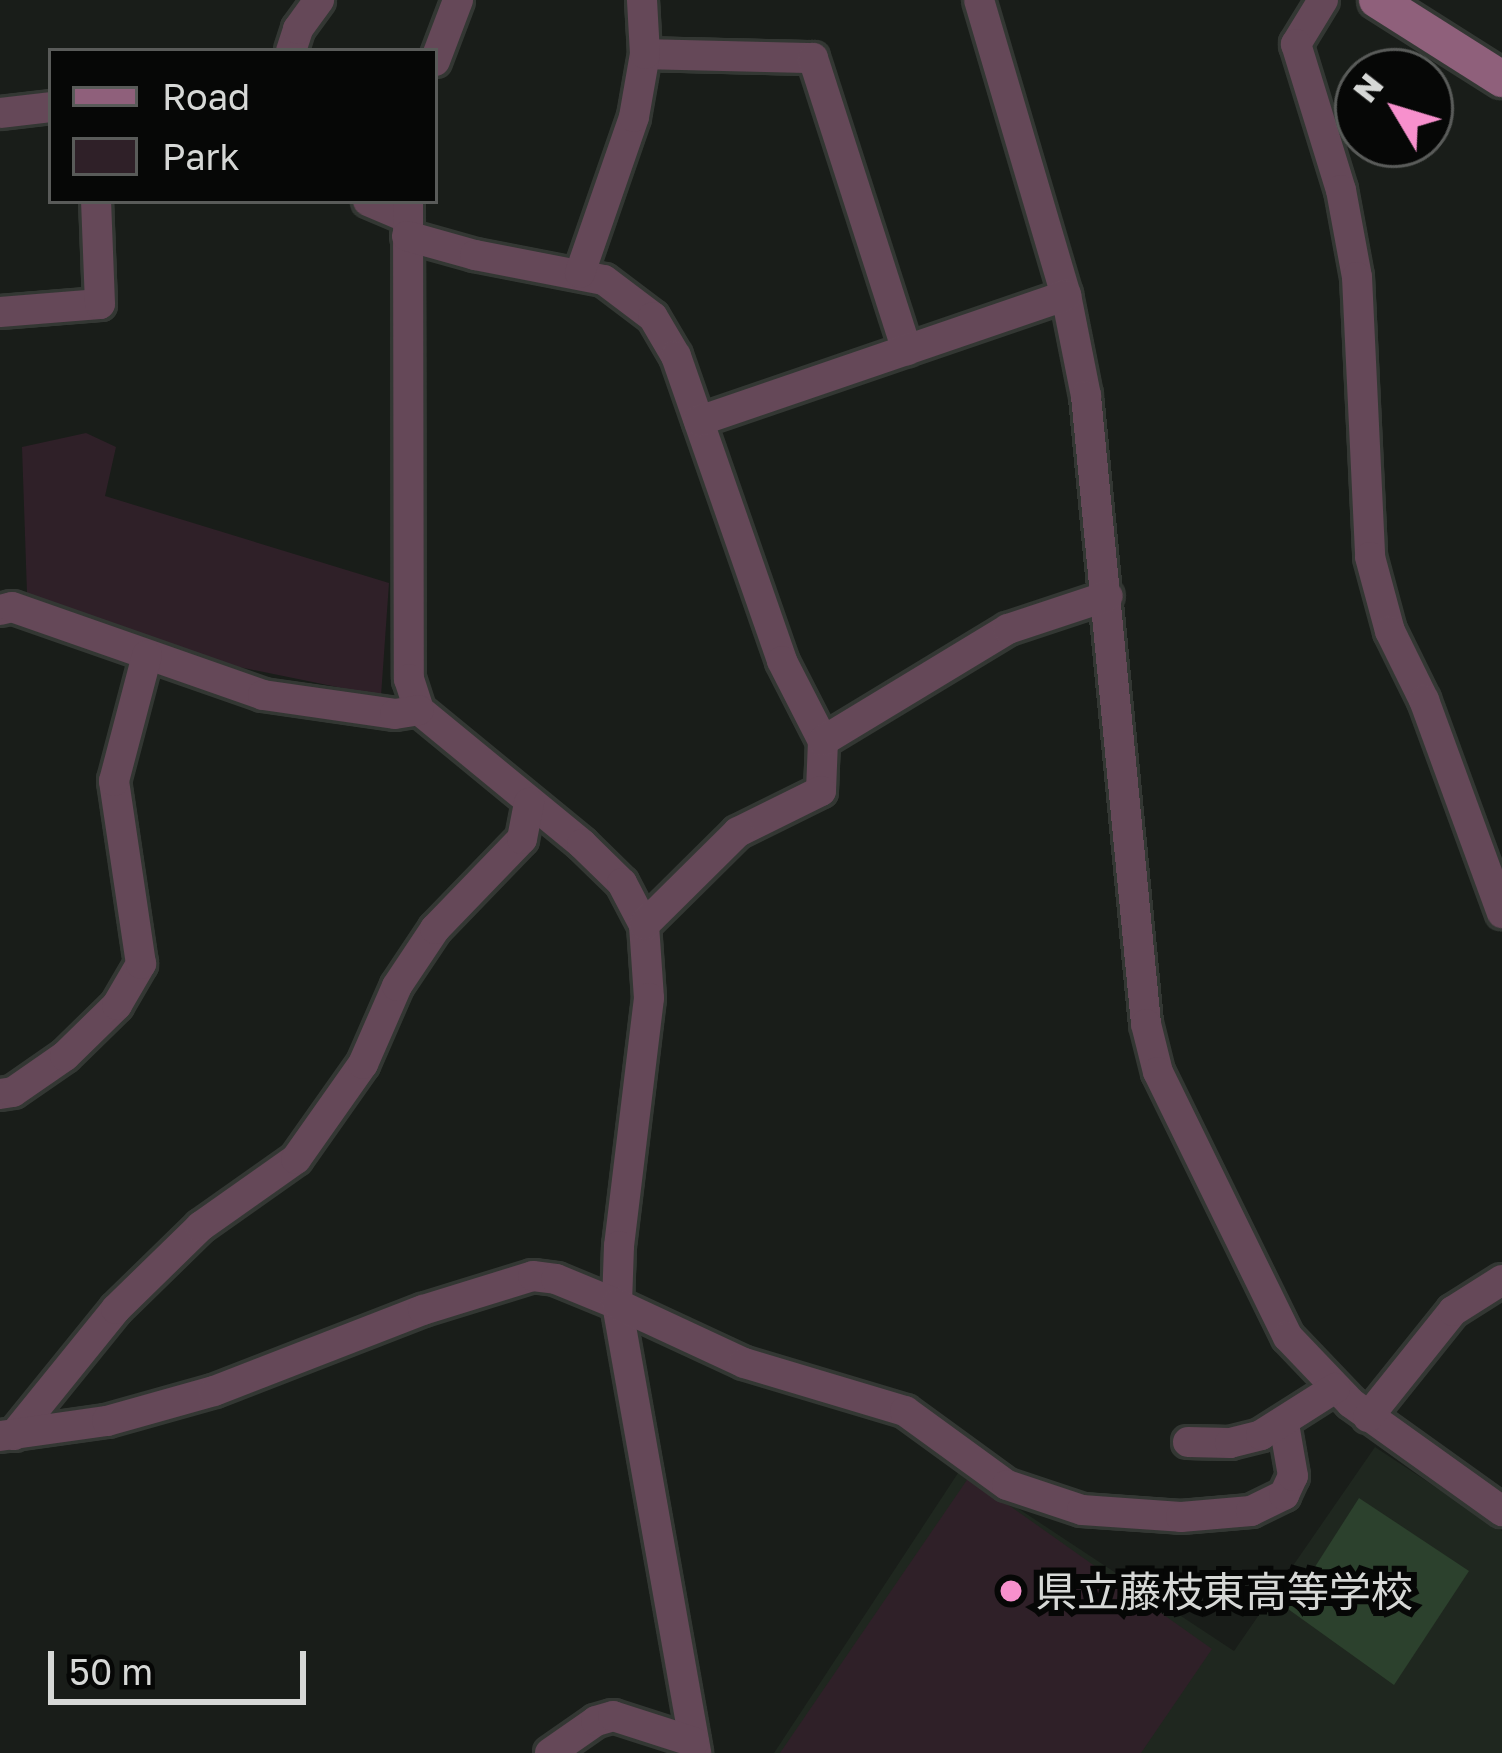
<!DOCTYPE html>
<html>
<head>
<meta charset="utf-8">
<style>
	body { margin:0 }
	#map { position:relative; width:1502px; height:1753px; overflow:hidden; background:#191d19; font-family:"Golos Text","Noto Sans JP",sans-serif }
	div>[style] { position:absolute }
	.built>* { inset:0; background:#1f271f }
	.green>* { inset:0; background:#2f2028 }
	.water>* { inset:0; background:#2c412d }
	.roads { filter:drop-shadow(3px 0 #333733) drop-shadow(-3px 0 #333733) drop-shadow(0 3px #333733) drop-shadow(0 -3px #333733) }
	.street>* { height:30px; margin:-15px; padding:0 15px; transform-origin:15px; border-radius:15px; background:#654858 }
	.secondary>* { height:36px; margin:-18px; padding:0 18px; transform-origin:18px; border-radius:18px; background:#8f607b }
	.dots>* { width:33px; height:33px; translate:-50% -50%; box-sizing:border-box; border:6px solid #060706; border-radius:50% }
	span { translate:-50% -50%; white-space:nowrap; text-align:center; line-height:1.15; -webkit-text-stroke:12px #060706; paint-order:stroke }
	.poi-label { font-size:42px; color:#d6d8d6 }
	.left { translate:0 -50%; text-align:left }
	.legend { position:absolute; left:48px; top:48px; width:390px; height:156px; box-sizing:border-box; background:#060706; border:3px solid #595b59; margin:0; padding:15px 21px; list-style:none; font-size:36px; color:#d6d8d6 }
	.legend li { display:flex; align-items:center; gap:24px; height:60px }
	.legend b { width:60px; border:3px solid #595b59 }
	.north { position:absolute; left:1334px; top:48px; width:120px; height:120px; box-sizing:border-box; background:#060706; border:3px solid #595b59; border-radius:50%; rotate:308deg; font-size:33px; font-weight:700; line-height:48px; text-align:center; color:#d6d8d6 }
	.north::after { content:''; display:block; margin:auto; width:42px; height:54px; background:#f790cd; clip-path:polygon(50% 0,100% 100%,50% 72%,0 100%) }
	.scale { position:absolute; left:48px; top:1651px; width:258px; height:54px; box-sizing:border-box; border:6px solid #d6d8d6; border-top:0; padding-left:15px; font-size:36px; line-height:42px; white-space:nowrap; color:#d6d8d6; -webkit-text-stroke:9px #060706; paint-order:stroke }
</style>
</head>
<body>
<div id="map">
	<div class="built">
		<div style="clip-path:polygon(1375px 1447px,1502px 1531px,1502px 1753px,774px 1753px,960px 1470px,1234px 1651px)"></div>
	</div>
	<div class="green">
		<div style="clip-path:polygon(86px 433px,116px 447px,105px 496px,389px 583px,381px 696px,224px 664px,27px 593px,22px 447px)"></div>
		<div style="clip-path:polygon(969px 1477px,1212px 1649px,1141px 1753px,780px 1753px)"></div>
	</div>
	<div class="water">
		<div style="clip-path:polygon(1359px 1498px,1469px 1571px,1394px 1685px,1288px 1609px)"></div>
	</div>
	<div class="roads">
		<div class="street">
			<div style="left:979px;top:0;width:308px;rotate:73.6deg"></div>
			<div style="left:1066px;top:295px;width:103px;rotate:78.8deg"></div>
			<div style="left:1086px;top:396px;width:631px;rotate:84.54deg"></div>
			<div style="left:1146px;top:1024px;width:49px;rotate:76deg"></div>
			<div style="left:1158px;top:1072px;width:295px;rotate:63.9deg"></div>
			<div style="left:1288px;top:1337px;width:91px;rotate:46.3deg"></div>
			<div style="left:1351px;top:1403px;width:186px;rotate:35.6deg"></div>
			<div style="left:1323px;top:0;width:52px;rotate:121.5deg"></div>
			<div style="left:1296px;top:44px;width:153px;rotate:72.9deg"></div>
			<div style="left:1341px;top:190px;width:88px;rotate:79.6deg"></div>
			<div style="left:1357px;top:277px;width:280px;rotate:87.3deg"></div>
			<div style="left:1370px;top:557px;width:77px;rotate:74.9deg"></div>
			<div style="left:1390px;top:631px;width:77px;rotate:63.8deg"></div>
			<div style="left:1424px;top:700px;width:227px;rotate:69.9deg"></div>
			<div style="left:291px;top:51px;width:23px;rotate:-72deg"></div>
			<div style="left:298px;top:29px;width:36px;rotate:-54deg"></div>
			<div style="left:645px;top:54px;width:168px;rotate:1.4deg"></div>
			<div style="left:813px;top:58px;width:307px;rotate:72.2deg"></div>
			<div style="left:435px;top:61px;width:65px;rotate:-69.3deg"></div>
			<div style="left:0;top:113px;width:51px;rotate:-6.7deg"></div>
			<div style="left:368px;top:201px;width:43px;rotate:23deg"></div>
			<div style="left:408px;top:201px;width:478px;rotate:89.9deg"></div>
			<div style="left:409px;top:679px;width:33px;rotate:72deg"></div>
			<div style="left:419px;top:710px;width:211px;rotate:39.4deg"></div>
			<div style="left:582px;top:844px;width:56px;rotate:44.3deg"></div>
			<div style="left:622px;top:883px;width:47px;rotate:62.4deg"></div>
			<div style="left:644px;top:925px;width:73px;rotate:86.1deg"></div>
			<div style="left:649px;top:998px;width:250px;rotate:96.9deg"></div>
			<div style="left:619px;top:1246px;width:58px;rotate:92deg"></div>
			<div style="left:617px;top:1304px;width:456px;rotate:80deg"></div>
			<div style="left:407px;top:236px;width:71px;rotate:15.6deg"></div>
			<div style="left:475px;top:255px;width:131px;rotate:11deg"></div>
			<div style="left:604px;top:280px;width:61px;rotate:37.1deg"></div>
			<div style="left:653px;top:317px;width:45px;rotate:59.5deg"></div>
			<div style="left:676px;top:356px;width:323px;rotate:70.8deg"></div>
			<div style="left:782px;top:661px;width:90px;rotate:62.9deg"></div>
			<div style="left:823px;top:741px;width:50px;rotate:92.3deg"></div>
			<div style="left:821px;top:791px;width:93px;rotate:153.7deg"></div>
			<div style="left:738px;top:832px;width:132px;rotate:135.3deg"></div>
			<div style="left:580px;top:273px;width:165px;rotate:-70.9deg"></div>
			<div style="left:634px;top:117px;width:64px;rotate:-80.1deg"></div>
			<div style="left:645px;top:54px;width:54px;rotate:-93.2deg"></div>
			<div style="left:0;top:312px;width:100px;rotate:-4.6deg"></div>
			<div style="left:100px;top:304px;width:103px;rotate:-92.2deg"></div>
			<div style="left:699px;top:421px;width:388px;rotate:-18.9deg"></div>
			<div style="left:0;top:610px;width:12px;rotate:-14deg"></div>
			<div style="left:12px;top:607px;width:266px;rotate:19.3deg"></div>
			<div style="left:263px;top:695px;width:133px;rotate:8.2deg"></div>
			<div style="left:395px;top:714px;width:24px;rotate:-9deg"></div>
			<div style="left:823px;top:741px;width:216px;rotate:-31.2deg"></div>
			<div style="left:1008px;top:629px;width:105px;rotate:-18.3deg"></div>
			<div style="left:0;top:1094px;width:13px;rotate:-9deg"></div>
			<div style="left:13px;top:1092px;width:63px;rotate:-34.7deg"></div>
			<div style="left:65px;top:1056px;width:73px;rotate:-44.4deg"></div>
			<div style="left:117px;top:1005px;width:48px;rotate:-59.7deg"></div>
			<div style="left:141px;top:964px;width:185px;rotate:-98.4deg"></div>
			<div style="left:114px;top:781px;width:130px;rotate:-75.3deg"></div>
			<div style="left:1368px;top:1417px;width:136px;rotate:-51.3deg"></div>
			<div style="left:1453px;top:1311px;width:58px;rotate:-32.3deg"></div>
			<div style="left:14px;top:1435px;width:162px;rotate:-51deg"></div>
			<div style="left:116px;top:1309px;width:119px;rotate:-44.3deg"></div>
			<div style="left:201px;top:1226px;width:116px;rotate:-35.2deg"></div>
			<div style="left:296px;top:1159px;width:116px;rotate:-54.8deg"></div>
			<div style="left:363px;top:1064px;width:85px;rotate:-66.4deg"></div>
			<div style="left:397px;top:986px;width:69px;rotate:-56.3deg"></div>
			<div style="left:435px;top:929px;width:125px;rotate:-46deg"></div>
			<div style="left:522px;top:839px;width:37px;rotate:-79deg"></div>
			<div style="left:0;top:1436px;width:108px;rotate:-8deg"></div>
			<div style="left:107px;top:1421px;width:111px;rotate:-15.7deg"></div>
			<div style="left:214px;top:1391px;width:224px;rotate:-21.2deg"></div>
			<div style="left:423px;top:1310px;width:115px;rotate:-17.2deg"></div>
			<div style="left:533px;top:1276px;width:23px;rotate:7deg"></div>
			<div style="left:556px;top:1279px;width:66px;rotate:22.3deg"></div>
			<div style="left:617px;top:1304px;width:140px;rotate:24.9deg"></div>
			<div style="left:744px;top:1363px;width:168px;rotate:16.6deg"></div>
			<div style="left:905px;top:1411px;width:126px;rotate:36deg"></div>
			<div style="left:1007px;top:1485px;width:79px;rotate:18.4deg"></div>
			<div style="left:1082px;top:1510px;width:99px;rotate:4deg"></div>
			<div style="left:1181px;top:1517px;width:70px;rotate:-4.9deg"></div>
			<div style="left:1251px;top:1511px;width:37px;rotate:-26deg"></div>
			<div style="left:1284px;top:1495px;width:21px;rotate:-65deg"></div>
			<div style="left:1293px;top:1476px;width:53px;rotate:-99.8deg"></div>
			<div style="left:1188px;top:1442px;width:42px;rotate:1.4deg"></div>
			<div style="left:1230px;top:1443px;width:32px;rotate:-14deg"></div>
			<div style="left:1261px;top:1435px;width:88px;rotate:-32.4deg"></div>
			<div style="left:550px;top:1753px;width:56px;rotate:-34.8deg"></div>
			<div style="left:596px;top:1721px;width:18px;rotate:-16deg"></div>
			<div style="left:613px;top:1716px;width:85px;rotate:17.8deg"></div>
		</div>
		<div class="secondary">
			<div style="left:1377px;top:0;width:148px;rotate:32.3deg"></div>
		</div>
	</div>
	<div class="dots">
		<div style="left:1011px;top:1591px;background:#f790cd"></div>
	</div>
	<div class="poi-label">
		<span class="left" style="left:1035px;top:1591px">県立藤枝東高等学校</span>
	</div>
	<ul class="legend">
	<li><b style="height:15px;background:#8f607b"></b>Road</li>
	<li><b style="height:33px;background:#2f2028"></b>Park</li>
	</ul>
	<div class="north">N</div>
	<div class="scale">50 m</div>
</div>
</body>
</html>
